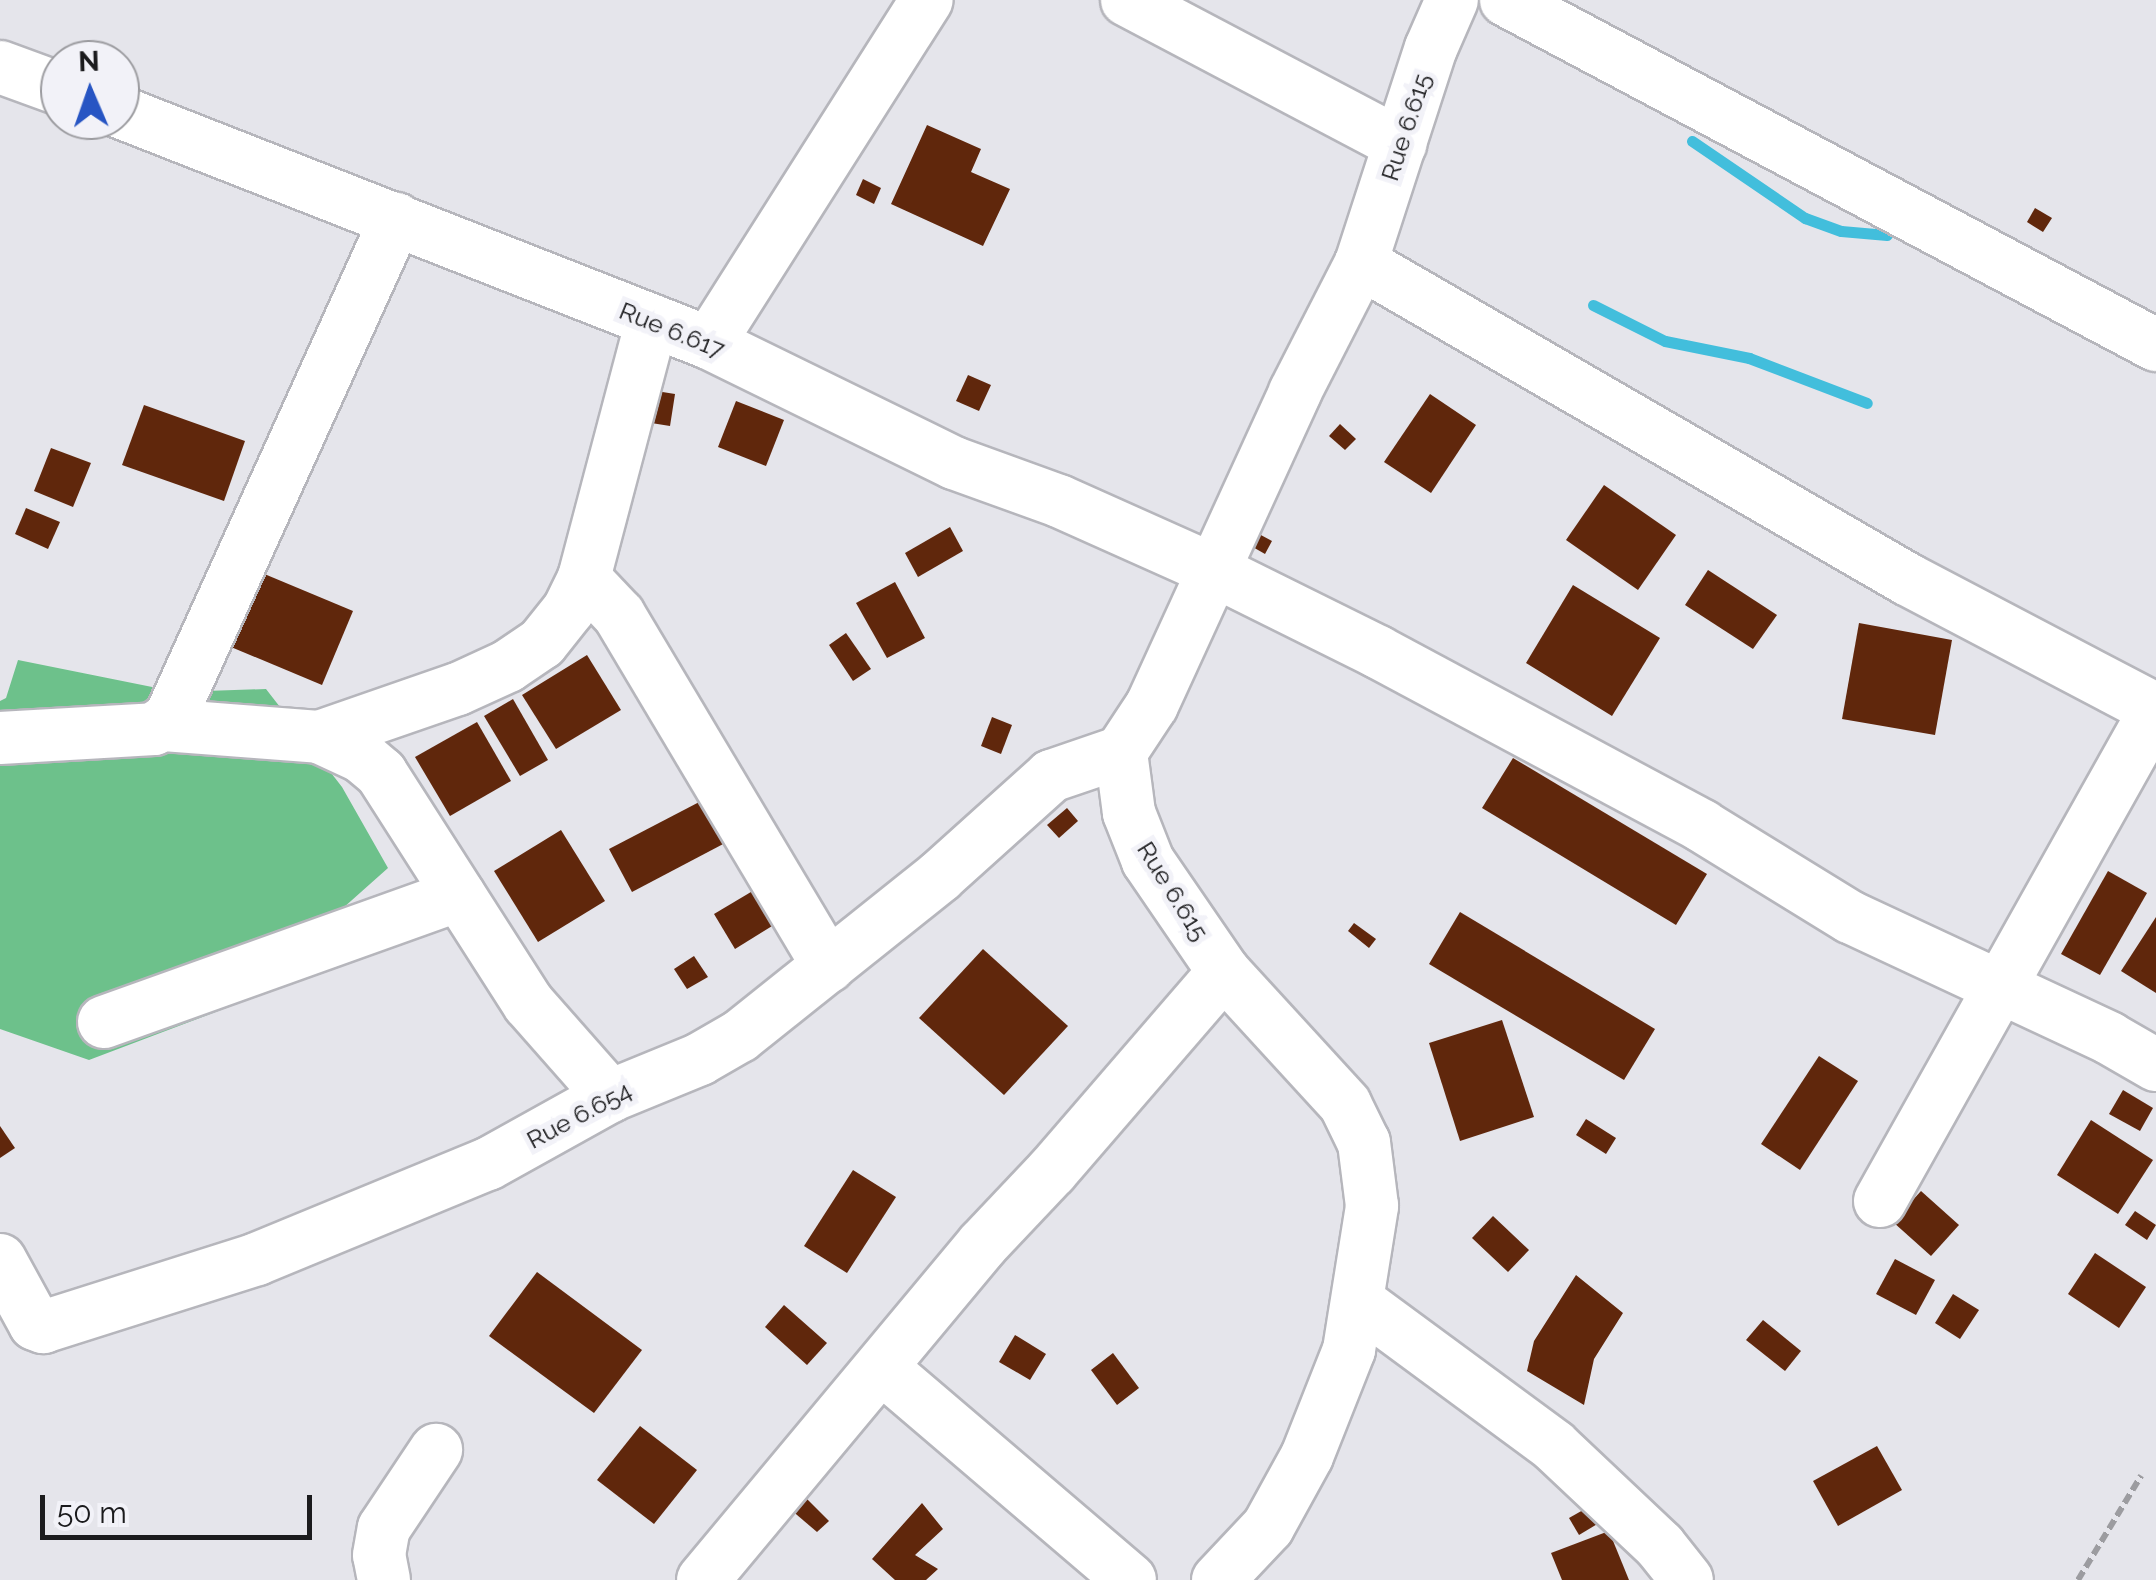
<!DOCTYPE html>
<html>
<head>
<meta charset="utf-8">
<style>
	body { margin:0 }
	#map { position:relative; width:2156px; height:1580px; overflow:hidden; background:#e5e5eb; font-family:Raleway,sans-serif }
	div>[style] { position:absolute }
	.forest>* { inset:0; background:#6dc18b }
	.stream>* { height:11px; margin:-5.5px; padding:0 5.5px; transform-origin:5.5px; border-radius:5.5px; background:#42bedc }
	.building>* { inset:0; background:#60270c }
	.path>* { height:6px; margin-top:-3px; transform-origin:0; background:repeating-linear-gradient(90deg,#9c9ca0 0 10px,transparent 0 15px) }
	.roads { filter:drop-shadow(2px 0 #b6b6bc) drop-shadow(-2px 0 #b6b6bc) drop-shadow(0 2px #b6b6bc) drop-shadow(0 -2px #b6b6bc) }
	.minor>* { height:52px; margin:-26px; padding:0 26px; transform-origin:26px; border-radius:26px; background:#fff }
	span { translate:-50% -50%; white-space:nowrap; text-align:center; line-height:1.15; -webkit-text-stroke:10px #f2f2f8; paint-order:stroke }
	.street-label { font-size:25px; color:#1b1b1d }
	.north { position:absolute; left:40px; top:40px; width:100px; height:100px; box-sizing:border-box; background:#f2f2f8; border:2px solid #9c9ca0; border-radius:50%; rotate:358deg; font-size:28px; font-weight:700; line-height:40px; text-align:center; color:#1b1b1d }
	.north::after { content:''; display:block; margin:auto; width:35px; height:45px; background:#2755c3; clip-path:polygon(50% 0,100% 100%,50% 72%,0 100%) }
	.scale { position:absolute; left:40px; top:1495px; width:272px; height:45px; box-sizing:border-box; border:5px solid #1b1b1d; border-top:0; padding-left:12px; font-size:30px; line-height:35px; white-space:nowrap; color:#1b1b1d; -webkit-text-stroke:8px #f2f2f8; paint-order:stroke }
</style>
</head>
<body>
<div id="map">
	<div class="forest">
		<div style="clip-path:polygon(18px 660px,177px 692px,266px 689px,342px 787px,388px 868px,234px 1005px,89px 1060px,0 1029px,0 701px,6px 698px)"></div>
	</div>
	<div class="stream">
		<div style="left:1692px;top:141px;width:137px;rotate:34.3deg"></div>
		<div style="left:1805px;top:218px;width:38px;rotate:20deg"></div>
		<div style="left:1841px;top:231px;width:46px;rotate:5deg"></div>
		<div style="left:1593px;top:305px;width:80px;rotate:26.6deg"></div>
		<div style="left:1665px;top:341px;width:86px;rotate:11.4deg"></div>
		<div style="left:1749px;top:358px;width:126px;rotate:20.9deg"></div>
	</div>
	<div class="building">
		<div style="clip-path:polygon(927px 125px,981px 149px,971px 172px,1010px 189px,983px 246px,891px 204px)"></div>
		<div style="clip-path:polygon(863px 179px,881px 188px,874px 204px,856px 195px)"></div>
		<div style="clip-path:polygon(2035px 208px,2052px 218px,2043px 232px,2027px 222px)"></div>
		<div style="clip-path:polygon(968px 375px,991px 385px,979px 411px,956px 401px)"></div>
		<div style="clip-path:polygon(650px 390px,675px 394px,670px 426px,645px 422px)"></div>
		<div style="clip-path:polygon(1430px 394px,1476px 425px,1431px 493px,1384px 462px)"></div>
		<div style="clip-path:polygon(736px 401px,784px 420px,766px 466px,718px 447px)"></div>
		<div style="clip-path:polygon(144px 405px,245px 441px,224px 501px,122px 465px)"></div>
		<div style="clip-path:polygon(1340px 424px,1356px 439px,1345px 450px,1329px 436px)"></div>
		<div style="clip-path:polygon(51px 448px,91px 463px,73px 507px,34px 491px)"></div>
		<div style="clip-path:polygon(1604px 485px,1676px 535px,1638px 590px,1566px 540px)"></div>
		<div style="clip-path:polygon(26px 508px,60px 522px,48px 549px,15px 534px)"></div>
		<div style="clip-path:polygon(950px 527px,963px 551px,918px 577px,905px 553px)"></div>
		<div style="clip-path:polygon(1259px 534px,1272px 541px,1265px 554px,1251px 546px)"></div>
		<div style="clip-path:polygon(1708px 570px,1777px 615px,1753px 649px,1685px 605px)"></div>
		<div style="clip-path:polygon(262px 573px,353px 611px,322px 685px,231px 647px)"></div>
		<div style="clip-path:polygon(895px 582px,925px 638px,887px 658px,856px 603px)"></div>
		<div style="clip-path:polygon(1573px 585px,1660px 638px,1612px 716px,1526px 663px)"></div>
		<div style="clip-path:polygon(1859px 623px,1952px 640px,1935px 735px,1842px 719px)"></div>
		<div style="clip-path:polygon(846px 633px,871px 669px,853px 681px,829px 645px)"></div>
		<div style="clip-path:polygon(587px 655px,621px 710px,556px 749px,522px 695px)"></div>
		<div style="clip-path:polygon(513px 699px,548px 760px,520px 776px,484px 716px)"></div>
		<div style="clip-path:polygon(992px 717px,1012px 725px,1001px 754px,981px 746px)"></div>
		<div style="clip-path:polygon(477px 722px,511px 781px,450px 816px,415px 757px)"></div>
		<div style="clip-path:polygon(1513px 758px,1707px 874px,1676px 925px,1482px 808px)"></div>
		<div style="clip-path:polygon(705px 799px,727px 842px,632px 892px,609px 849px)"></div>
		<div style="clip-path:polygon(1067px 808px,1078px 821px,1059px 838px,1047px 825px)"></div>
		<div style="clip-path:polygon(561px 830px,605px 901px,538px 942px,494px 871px)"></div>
		<div style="clip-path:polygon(2108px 871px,2147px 893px,2100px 975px,2061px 954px)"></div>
		<div style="clip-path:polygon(756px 889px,777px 923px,735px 949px,714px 914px)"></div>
		<div style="clip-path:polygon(1460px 912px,1655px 1029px,1624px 1080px,1429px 964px)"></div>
		<div style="clip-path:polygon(2156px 917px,2156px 993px,2121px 971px)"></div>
		<div style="clip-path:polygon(1354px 923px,1376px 939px,1369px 948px,1348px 931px)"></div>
		<div style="clip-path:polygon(983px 949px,1068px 1026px,1004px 1095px,919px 1018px)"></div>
		<div style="clip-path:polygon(694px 956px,708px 977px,687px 989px,674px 969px)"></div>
		<div style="clip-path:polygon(1502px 1020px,1534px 1117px,1460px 1141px,1429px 1043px)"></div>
		<div style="clip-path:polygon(1819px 1056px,1858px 1081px,1800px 1170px,1761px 1144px)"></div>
		<div style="clip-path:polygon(2123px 1090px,2153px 1108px,2140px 1131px,2109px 1114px)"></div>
		<div style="clip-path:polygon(1586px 1119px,1616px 1138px,1606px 1154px,1576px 1135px)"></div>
		<div style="clip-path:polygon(2091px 1120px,2153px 1160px,2118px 1214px,2057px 1175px)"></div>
		<div style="clip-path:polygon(0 1126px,15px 1148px,0 1158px)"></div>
		<div style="clip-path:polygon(853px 1170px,896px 1197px,847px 1273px,804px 1246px)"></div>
		<div style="clip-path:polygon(1921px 1191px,1959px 1225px,1931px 1256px,1893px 1222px)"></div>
		<div style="clip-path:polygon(2135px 1211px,2156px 1225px,2147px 1240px,2125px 1225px)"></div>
		<div style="clip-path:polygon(1493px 1216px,1529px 1250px,1508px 1272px,1472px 1238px)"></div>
		<div style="clip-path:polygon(2095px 1253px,2146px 1287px,2119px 1328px,2068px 1294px)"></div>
		<div style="clip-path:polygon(1895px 1259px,1935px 1280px,1916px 1315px,1876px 1294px)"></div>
		<div style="clip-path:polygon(537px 1272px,642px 1350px,594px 1413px,489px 1336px)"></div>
		<div style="clip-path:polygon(1576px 1275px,1623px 1313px,1594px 1359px,1584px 1405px,1527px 1371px,1534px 1341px)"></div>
		<div style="clip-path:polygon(1953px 1294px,1979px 1310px,1960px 1339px,1935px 1323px)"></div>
		<div style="clip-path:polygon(784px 1305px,827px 1343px,807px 1365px,765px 1327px)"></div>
		<div style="clip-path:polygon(1763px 1320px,1801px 1351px,1785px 1371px,1746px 1340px)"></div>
		<div style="clip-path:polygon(1015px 1335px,1046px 1354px,1030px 1380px,999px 1362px)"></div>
		<div style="clip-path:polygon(1113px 1353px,1139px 1388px,1117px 1405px,1091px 1370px)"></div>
		<div style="clip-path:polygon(640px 1426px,697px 1470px,654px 1524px,597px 1480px)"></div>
		<div style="clip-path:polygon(1877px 1446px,1902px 1490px,1838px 1526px,1813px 1481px)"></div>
		<div style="clip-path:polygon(805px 1497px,829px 1521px,817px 1532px,790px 1509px)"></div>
		<div style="clip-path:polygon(1599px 1501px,1609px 1517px,1579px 1535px,1569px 1518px)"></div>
		<div style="clip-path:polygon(922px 1503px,943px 1529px,915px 1555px,938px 1569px,926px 1580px,895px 1580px,872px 1559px)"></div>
		<div style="clip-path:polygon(1609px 1531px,1629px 1580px,1562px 1580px,1551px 1553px)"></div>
	</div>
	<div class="path">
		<div style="left:2078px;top:1580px;width:122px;rotate:-58.8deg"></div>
	</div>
	<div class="roads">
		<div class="minor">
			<div style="left:1127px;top:0;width:309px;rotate:27.8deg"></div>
			<div style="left:1506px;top:0;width:736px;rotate:27.96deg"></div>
			<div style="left:0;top:67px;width:64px;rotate:20.1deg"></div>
			<div style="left:120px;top:112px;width:633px;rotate:21.41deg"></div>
			<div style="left:709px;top:343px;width:273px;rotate:26.1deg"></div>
			<div style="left:954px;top:463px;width:112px;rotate:19.9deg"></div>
			<div style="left:1059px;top:501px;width:169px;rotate:24.1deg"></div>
			<div style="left:1213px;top:570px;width:184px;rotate:26.4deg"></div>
			<div style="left:1378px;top:652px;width:368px;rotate:28.2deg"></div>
			<div style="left:1702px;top:826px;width:174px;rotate:31.6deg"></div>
			<div style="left:1850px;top:917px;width:286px;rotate:25deg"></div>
			<div style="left:2109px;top:1038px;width:54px;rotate:29.9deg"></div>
			<div style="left:1361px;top:263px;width:631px;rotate:30.06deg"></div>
			<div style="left:1907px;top:579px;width:281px;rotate:27.7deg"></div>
			<div style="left:709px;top:343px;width:406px;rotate:-57.6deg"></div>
			<div style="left:584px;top:578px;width:51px;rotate:46.6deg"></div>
			<div style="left:619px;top:615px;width:409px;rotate:59.2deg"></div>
			<div style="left:164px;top:725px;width:155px;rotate:4.4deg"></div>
			<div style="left:319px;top:737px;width:47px;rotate:24.9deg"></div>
			<div style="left:362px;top:757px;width:25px;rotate:40deg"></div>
			<div style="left:381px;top:773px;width:274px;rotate:57.4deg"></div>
			<div style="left:529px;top:1004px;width:123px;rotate:48.6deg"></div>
			<div style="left:319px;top:737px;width:147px;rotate:-19.1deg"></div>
			<div style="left:458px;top:689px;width:55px;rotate:-24.7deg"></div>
			<div style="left:508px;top:666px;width:41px;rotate:-34.1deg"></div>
			<div style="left:542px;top:643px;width:43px;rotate:-51.5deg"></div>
			<div style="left:569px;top:609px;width:34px;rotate:-64deg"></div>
			<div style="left:584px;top:578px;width:266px;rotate:-75.2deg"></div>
			<div style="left:0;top:738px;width:154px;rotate:-3.3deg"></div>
			<div style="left:154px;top:729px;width:19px;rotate:-35deg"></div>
			<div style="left:170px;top:718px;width:548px;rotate:-65.63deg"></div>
			<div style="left:104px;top:1022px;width:377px;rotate:-19.7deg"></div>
			<div style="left:1880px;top:1201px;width:564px;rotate:-60.71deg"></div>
			<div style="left:0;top:1260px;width:73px;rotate:61.3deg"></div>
			<div style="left:35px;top:1324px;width:9px;rotate:21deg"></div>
			<div style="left:43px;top:1327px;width:225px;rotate:-17.6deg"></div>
			<div style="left:257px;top:1259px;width:250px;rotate:-22.4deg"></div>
			<div style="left:488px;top:1164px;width:140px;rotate:-29.1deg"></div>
			<div style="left:610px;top:1096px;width:97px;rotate:-22.3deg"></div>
			<div style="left:700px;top:1059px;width:46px;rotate:-29.9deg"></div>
			<div style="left:740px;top:1036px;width:255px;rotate:-38.6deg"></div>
			<div style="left:939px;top:877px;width:151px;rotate:-42deg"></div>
			<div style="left:1051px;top:776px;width:74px;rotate:-18.9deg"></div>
			<div style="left:1359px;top:1302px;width:242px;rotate:36.4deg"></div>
			<div style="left:1554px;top:1446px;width:146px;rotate:43.3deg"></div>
			<div style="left:1660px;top:1546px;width:43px;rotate:51.5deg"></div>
			<div style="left:882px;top:1368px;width:326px;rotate:40.5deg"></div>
			<div style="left:384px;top:1580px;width:25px;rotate:-101deg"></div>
			<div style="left:379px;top:1555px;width:27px;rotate:-80deg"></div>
			<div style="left:384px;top:1528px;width:94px;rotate:-56.3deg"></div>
			<div style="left:703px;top:1580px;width:437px;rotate:-50.2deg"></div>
			<div style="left:983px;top:1244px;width:100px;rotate:-46.6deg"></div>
			<div style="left:1052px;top:1171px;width:263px;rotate:-49.2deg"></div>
			<div style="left:1218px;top:1580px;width:73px;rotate:-46.7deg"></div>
			<div style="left:1268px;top:1527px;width:81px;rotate:-61.2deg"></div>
			<div style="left:1307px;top:1456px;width:114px;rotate:-68.4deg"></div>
			<div style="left:1349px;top:1350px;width:146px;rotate:-80.9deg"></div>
			<div style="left:1372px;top:1206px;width:64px;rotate:-97.2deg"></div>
			<div style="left:1364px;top:1143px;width:43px;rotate:-116deg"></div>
			<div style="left:1345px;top:1104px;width:179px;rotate:-132.5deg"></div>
			<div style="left:1224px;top:972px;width:135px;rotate:-124.4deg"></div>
			<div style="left:1148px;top:861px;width:52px;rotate:-111.6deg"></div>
			<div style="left:1129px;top:813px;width:62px;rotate:-97.5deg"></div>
			<div style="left:1121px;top:752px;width:56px;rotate:-56.6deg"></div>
			<div style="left:1152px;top:705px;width:344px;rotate:-65.4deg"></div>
			<div style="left:1295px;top:392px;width:145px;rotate:-62.9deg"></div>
			<div style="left:1361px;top:263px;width:226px;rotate:-72deg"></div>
			<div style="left:1431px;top:48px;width:52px;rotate:-66.4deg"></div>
		</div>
	</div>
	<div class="street-label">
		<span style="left:1406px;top:127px;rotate:-72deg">Rue 6.615</span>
		<span style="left:672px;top:330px;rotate:22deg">Rue 6.617</span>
		<span style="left:1173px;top:891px;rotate:58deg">Rue 6.615</span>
		<span style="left:579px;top:1115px;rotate:-28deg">Rue 6.654</span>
	</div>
	<div class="north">N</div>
	<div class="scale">50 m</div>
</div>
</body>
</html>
